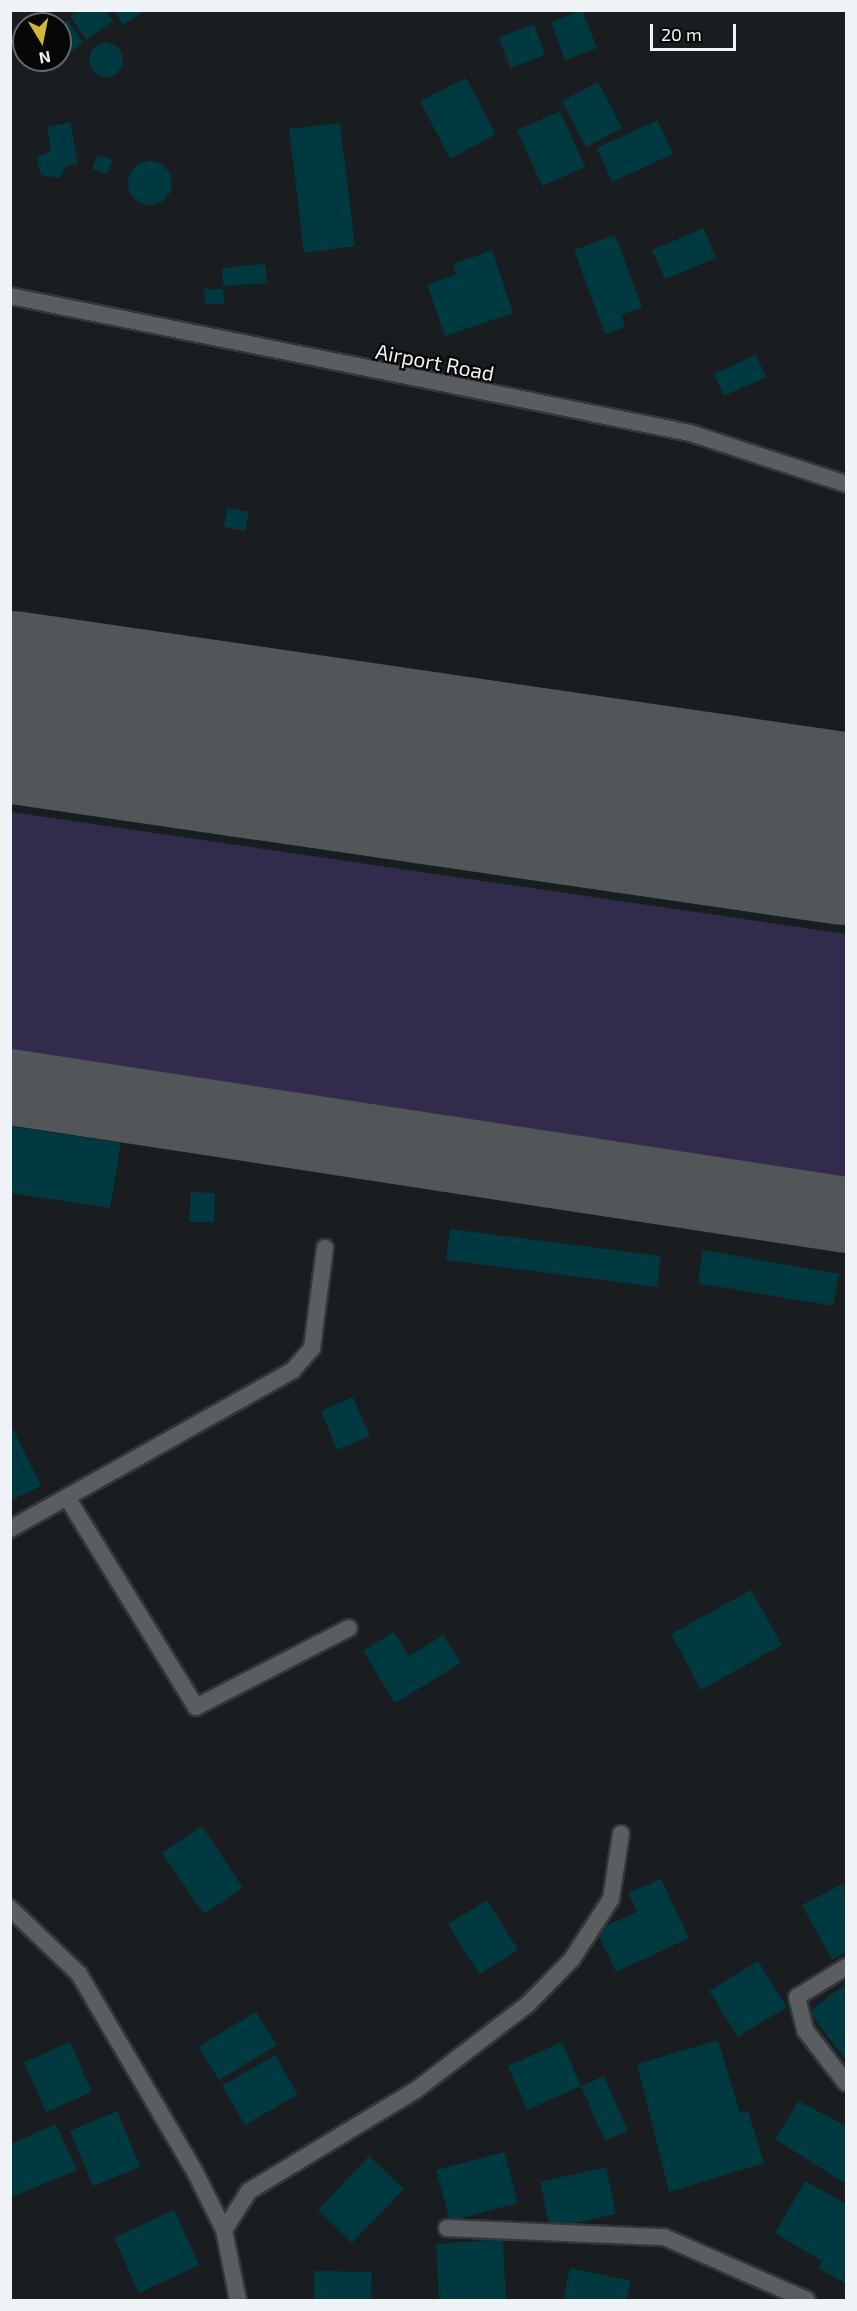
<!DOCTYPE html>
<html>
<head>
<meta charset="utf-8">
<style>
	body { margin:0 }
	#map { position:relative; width:857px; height:2311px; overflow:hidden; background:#191d20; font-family:"Exo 2",sans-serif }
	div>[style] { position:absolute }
	.green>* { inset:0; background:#312b4c }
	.taxiway>* { height:76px; margin:-38px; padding:0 38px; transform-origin:38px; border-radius:38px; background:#525658 }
	.runway>* { height:192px; margin:-96px; padding:0 96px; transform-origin:96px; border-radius:96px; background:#525658 }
	.building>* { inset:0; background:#003940 }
	.round { border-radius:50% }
	.roads { filter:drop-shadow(2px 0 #343638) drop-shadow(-2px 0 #343638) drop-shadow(0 2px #343638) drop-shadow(0 -2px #343638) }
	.minor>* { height:16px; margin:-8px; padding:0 8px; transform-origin:8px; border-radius:8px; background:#5a5e61 }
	span { translate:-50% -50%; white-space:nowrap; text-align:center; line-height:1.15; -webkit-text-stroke:4.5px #060708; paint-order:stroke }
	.street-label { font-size:21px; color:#f0f3f5 }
	.frame { position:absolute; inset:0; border:12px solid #f0f3f5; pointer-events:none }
	.north { position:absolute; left:12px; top:12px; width:60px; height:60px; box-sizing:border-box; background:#060708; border:2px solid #646567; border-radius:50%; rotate:170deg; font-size:16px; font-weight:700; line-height:24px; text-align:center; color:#f0f3f5 }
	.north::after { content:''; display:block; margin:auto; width:21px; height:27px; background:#d3b635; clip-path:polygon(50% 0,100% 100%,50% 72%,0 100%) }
	.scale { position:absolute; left:650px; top:24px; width:86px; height:27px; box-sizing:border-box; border:3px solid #f0f3f5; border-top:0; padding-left:8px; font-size:18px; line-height:21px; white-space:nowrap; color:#f0f3f5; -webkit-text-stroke:4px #060708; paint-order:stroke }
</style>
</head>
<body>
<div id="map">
	<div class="green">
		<div style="clip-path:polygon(11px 812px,846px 934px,846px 1193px,11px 1071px)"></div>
	</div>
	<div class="taxiway">
		<div style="left:10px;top:1087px;width:846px;rotate:8.7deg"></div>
	</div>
	<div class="runway">
		<div style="left:10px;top:707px;width:845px;rotate:8.3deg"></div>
	</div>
	<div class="building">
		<div style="clip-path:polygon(78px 10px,106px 10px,113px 21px,86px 40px,70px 16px)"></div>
		<div style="clip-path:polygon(114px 10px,146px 10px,123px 25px)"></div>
		<div style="clip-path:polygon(582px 10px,597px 48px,565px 60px,551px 22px)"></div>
		<div style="clip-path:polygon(67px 20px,83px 43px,60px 59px,60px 25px)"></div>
		<div style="clip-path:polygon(534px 24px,545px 55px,510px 68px,499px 37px)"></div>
		<div class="round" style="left:89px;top:43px;width:34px;height:34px"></div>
		<div style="clip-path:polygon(466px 78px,496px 134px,450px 159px,420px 101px)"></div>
		<div style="clip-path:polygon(598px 82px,622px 128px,586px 147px,562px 101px)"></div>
		<div style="clip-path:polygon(560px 111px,585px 167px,542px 186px,517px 130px)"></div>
		<div style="clip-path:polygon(658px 120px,673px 154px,612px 182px,597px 148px)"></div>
		<div style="clip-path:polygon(70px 122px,78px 164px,66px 166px,60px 178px,41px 175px,37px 158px,51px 150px,47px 127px)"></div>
		<div style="clip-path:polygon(340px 123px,355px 246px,304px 253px,289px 129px)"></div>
		<div style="clip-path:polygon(97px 155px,112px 160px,107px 174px,92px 169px)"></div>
		<div class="round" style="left:128px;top:161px;width:44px;height:44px"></div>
		<div style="clip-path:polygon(704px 228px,716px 258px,665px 279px,652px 250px)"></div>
		<div style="clip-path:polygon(615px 235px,642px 307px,621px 315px,625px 327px,605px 334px,574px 250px)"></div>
		<div style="clip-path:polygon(492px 250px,513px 313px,445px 336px,427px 284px,456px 275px,453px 264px)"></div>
		<div style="clip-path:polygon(265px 264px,267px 283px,223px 286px,222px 268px)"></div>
		<div style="clip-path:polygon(204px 289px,223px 289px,224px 304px,205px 304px)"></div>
		<div style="clip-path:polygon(756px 355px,766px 377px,724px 396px,714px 374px)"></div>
		<div style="clip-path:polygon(227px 508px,249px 512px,245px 531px,224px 527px)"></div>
		<div style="clip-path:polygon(10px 1126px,121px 1143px,110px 1208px,10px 1193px)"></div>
		<div style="clip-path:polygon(191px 1192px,215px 1193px,214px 1222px,189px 1222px)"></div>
		<div style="clip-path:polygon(450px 1229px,661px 1256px,657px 1287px,446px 1260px)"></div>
		<div style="clip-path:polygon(703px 1250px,839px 1274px,833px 1306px,698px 1283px)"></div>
		<div style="clip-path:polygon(353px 1397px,370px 1436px,337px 1450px,321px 1411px)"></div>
		<div style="clip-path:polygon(10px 1423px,41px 1486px,10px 1501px)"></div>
		<div style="clip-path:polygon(751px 1590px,782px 1645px,701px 1690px,671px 1634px)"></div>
		<div style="clip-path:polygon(394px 1632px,409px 1656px,443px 1635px,461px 1663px,395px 1703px,363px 1651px)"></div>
		<div style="clip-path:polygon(202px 1826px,243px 1888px,204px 1914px,162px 1853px)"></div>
		<div style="clip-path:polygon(661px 1879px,689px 1938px,616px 1972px,596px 1930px,637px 1912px,628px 1893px)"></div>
		<div style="clip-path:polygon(844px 1883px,846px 1953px,832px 1960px,802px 1905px)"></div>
		<div style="clip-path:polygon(487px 1900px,518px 1950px,479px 1974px,448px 1924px)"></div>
		<div style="clip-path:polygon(758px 1961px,787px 2007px,738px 2037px,709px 1991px)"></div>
		<div style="clip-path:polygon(844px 1985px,846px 1989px,846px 2060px,809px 2012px)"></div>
		<div style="clip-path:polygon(256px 2012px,277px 2045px,219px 2080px,198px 2047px)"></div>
		<div style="clip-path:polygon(718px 2040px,740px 2113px,748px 2111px,764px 2163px,669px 2192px,637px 2064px)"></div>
		<div style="clip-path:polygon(70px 2042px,92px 2092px,46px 2112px,24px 2062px)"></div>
		<div style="clip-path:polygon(562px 2042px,581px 2086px,527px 2110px,508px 2066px)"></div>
		<div style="clip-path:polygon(275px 2055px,298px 2094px,245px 2125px,222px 2086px)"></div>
		<div style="clip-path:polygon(604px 2076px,628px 2131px,605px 2141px,581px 2086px)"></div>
		<div style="clip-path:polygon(799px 2101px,846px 2126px,846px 2184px,775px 2139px)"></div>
		<div style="clip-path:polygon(117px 2111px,140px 2167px,93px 2186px,70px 2131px)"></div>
		<div style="clip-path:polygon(56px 2124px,77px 2170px,10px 2198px,10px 2144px)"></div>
		<div style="clip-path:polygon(504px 2152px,518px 2203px,450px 2221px,436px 2170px)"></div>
		<div style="clip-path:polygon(369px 2156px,404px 2189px,352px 2243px,318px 2210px)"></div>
		<div style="clip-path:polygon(606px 2167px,616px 2214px,550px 2228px,540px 2182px)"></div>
		<div style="clip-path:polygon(805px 2181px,846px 2204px,846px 2284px,818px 2268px,822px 2261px,775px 2233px)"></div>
		<div style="clip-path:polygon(174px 2210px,199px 2265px,139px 2293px,114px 2238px)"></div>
		<div style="clip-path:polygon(503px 2239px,506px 2300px,439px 2300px,436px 2244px)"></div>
		<div style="clip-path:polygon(570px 2268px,631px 2281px,626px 2300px,563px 2300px)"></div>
		<div style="clip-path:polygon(314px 2271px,372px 2272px,371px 2300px,314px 2300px)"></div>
	</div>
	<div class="roads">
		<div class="minor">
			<div style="left:10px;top:296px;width:694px;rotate:11.39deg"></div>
			<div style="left:690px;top:433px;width:164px;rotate:18.1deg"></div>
			<div style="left:68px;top:1499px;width:244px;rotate:58.4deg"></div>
			<div style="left:196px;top:1707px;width:172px;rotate:-27.3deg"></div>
			<div style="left:10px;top:1529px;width:325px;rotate:-29.3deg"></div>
			<div style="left:293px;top:1370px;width:29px;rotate:-49deg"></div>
			<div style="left:312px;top:1348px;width:101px;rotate:-82.6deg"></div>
			<div style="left:10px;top:1908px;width:95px;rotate:43.7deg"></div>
			<div style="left:79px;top:1974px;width:227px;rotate:59.6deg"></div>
			<div style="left:194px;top:2170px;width:67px;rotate:63.4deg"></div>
			<div style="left:224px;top:2230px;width:71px;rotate:78.7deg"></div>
			<div style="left:846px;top:1967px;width:57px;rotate:148.5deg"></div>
			<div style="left:797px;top:1997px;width:34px;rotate:76deg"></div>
			<div style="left:805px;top:2030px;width:67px;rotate:52.3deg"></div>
			<div style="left:447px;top:2228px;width:217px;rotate:2.4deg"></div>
			<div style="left:664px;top:2237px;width:156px;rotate:23.8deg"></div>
			<div style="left:224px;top:2230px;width:46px;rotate:-57.3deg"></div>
			<div style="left:249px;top:2191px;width:195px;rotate:-31.2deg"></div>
			<div style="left:416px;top:2090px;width:141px;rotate:-37.5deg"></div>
			<div style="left:528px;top:2004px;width:63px;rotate:-45.6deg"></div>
			<div style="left:572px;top:1959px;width:72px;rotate:-57deg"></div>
			<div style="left:611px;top:1899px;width:66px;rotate:-81.3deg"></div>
		</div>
	</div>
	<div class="street-label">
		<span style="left:435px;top:362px;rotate:11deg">Airport Road</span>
	</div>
	<div class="frame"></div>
	<div class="north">N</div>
	<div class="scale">20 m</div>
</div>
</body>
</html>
